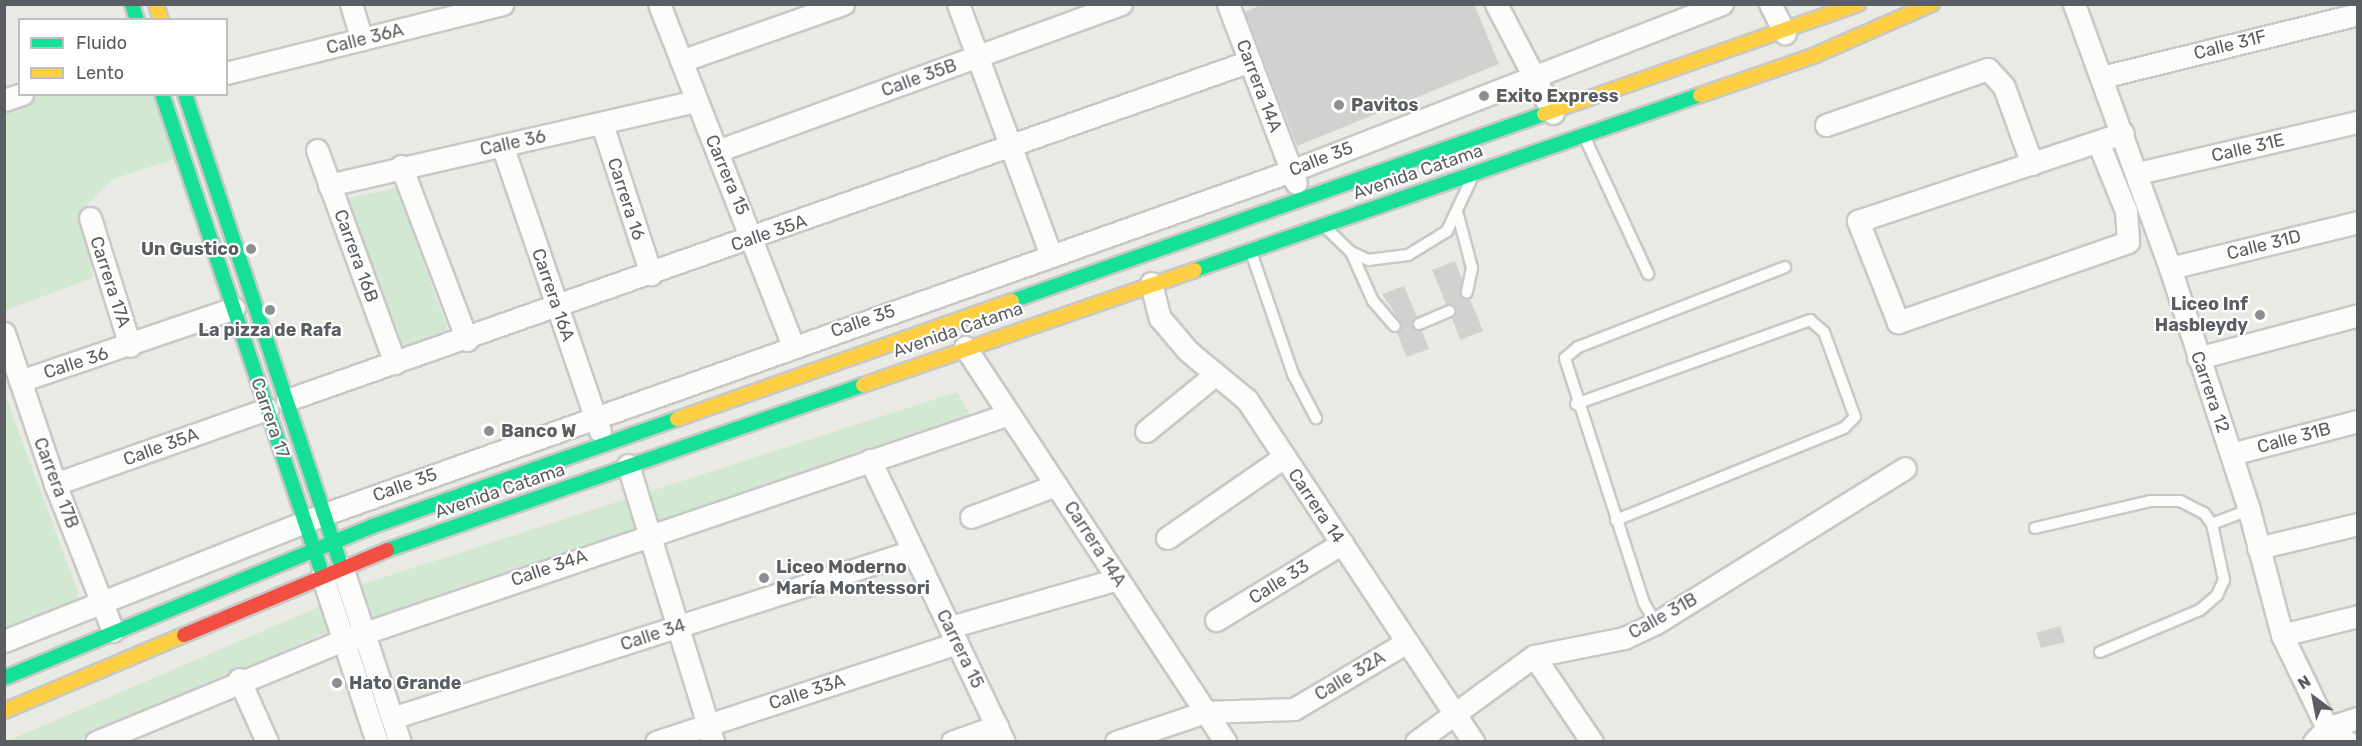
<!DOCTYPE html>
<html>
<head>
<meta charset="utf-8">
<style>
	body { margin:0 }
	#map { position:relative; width:2362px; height:746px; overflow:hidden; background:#eaeae5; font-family:Rubik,sans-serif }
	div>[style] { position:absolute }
	.green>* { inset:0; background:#d2e8d0 }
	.building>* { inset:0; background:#d2d1cf }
	.roads { filter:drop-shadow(2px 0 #c7c8c7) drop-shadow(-2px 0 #c7c8c7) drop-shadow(0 2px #c7c8c7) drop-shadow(0 -2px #c7c8c7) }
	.lane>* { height:10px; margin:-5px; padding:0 5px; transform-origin:5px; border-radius:5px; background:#fcfcfb }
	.street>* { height:21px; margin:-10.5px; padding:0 10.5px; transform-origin:10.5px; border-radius:10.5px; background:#fcfcfb }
	.fast>* { height:14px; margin:-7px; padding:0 7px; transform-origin:7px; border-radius:7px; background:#16e098 }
	.slow>* { height:14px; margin:-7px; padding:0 7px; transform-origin:7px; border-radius:7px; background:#ffcf43 }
	.jam>* { height:14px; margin:-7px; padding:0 7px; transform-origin:7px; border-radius:7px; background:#f24e42 }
	.dots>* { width:16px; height:16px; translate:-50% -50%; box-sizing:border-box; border:3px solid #fff; border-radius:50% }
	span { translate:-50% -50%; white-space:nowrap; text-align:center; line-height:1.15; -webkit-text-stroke:4.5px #fff; paint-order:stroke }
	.street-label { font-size:18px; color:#5a5e63 }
	.poi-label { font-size:18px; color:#5a5e63; font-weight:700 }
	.left { translate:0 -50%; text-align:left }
	.right { translate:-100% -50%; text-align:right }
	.frame { position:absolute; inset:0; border:6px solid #5a5e63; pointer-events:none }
	.legend { position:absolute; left:18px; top:18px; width:210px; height:78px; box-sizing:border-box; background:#fff; border:2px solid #bdbfc1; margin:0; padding:8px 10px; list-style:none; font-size:18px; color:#5a5e63 }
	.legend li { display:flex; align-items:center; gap:12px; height:30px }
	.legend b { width:30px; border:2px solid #bdbfc1 }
	.north { position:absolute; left:2284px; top:668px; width:60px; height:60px; -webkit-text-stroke:4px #fff; paint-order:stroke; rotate:328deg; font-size:16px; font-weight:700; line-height:24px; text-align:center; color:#5a5e63 }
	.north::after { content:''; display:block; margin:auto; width:21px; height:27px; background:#5a5e63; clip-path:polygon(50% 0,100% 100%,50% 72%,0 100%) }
</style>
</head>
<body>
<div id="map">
	<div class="green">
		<div style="clip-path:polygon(40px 95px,155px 95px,174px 159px,113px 179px,83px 209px,93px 278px,6px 310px,5px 106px)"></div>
		<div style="clip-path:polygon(396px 188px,449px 333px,399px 348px,341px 200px)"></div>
		<div style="clip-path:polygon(4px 392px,78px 592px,73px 609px,4px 638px)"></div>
		<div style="clip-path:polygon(957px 392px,972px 418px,367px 620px,354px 587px)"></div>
		<div style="clip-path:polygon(321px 606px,327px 632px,78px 741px,5px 742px)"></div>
	</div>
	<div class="building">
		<div style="clip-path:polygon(1263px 4px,1474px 4px,1499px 64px,1297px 146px,1245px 12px)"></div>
		<div style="clip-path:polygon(1455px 261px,1462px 279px,1460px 295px,1470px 299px,1483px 331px,1460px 340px,1452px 318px,1456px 309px,1446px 304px,1432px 270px)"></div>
		<div style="clip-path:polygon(1404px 286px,1417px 317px,1412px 326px,1422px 331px,1429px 349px,1407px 357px,1397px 333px,1402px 324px,1382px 294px)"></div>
		<div style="clip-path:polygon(2060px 626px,2065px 642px,2041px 648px,2036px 633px)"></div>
	</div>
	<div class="roads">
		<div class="lane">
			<div style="left:1585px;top:138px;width:150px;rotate:65.1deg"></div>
			<div style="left:1458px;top:215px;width:55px;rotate:75.2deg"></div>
			<div style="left:1472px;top:268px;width:25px;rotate:102deg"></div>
			<div style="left:1325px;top:227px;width:36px;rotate:44deg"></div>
			<div style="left:1351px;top:252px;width:19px;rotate:25deg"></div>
			<div style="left:1368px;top:260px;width:40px;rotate:-7.1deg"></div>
			<div style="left:1408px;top:255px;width:46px;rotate:-31.6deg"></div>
			<div style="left:1447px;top:231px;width:56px;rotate:-64.8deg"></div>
			<div style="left:1251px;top:252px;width:129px;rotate:71deg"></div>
			<div style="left:1293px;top:374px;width:50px;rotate:62.4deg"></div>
			<div style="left:1351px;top:252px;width:54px;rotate:65.8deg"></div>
			<div style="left:1373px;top:301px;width:33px;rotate:49deg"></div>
			<div style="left:1419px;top:324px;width:33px;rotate:-23deg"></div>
			<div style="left:1576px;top:404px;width:249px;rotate:-19.7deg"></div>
			<div style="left:1810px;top:320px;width:18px;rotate:41deg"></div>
			<div style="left:1824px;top:332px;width:90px;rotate:70deg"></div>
			<div style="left:1855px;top:417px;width:16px;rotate:135deg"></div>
			<div style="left:1844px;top:428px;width:246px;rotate:158deg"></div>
			<div style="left:2035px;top:528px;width:118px;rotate:-13.2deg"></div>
			<div style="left:2150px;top:501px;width:30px"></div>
			<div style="left:2180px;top:501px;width:27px;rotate:27deg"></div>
			<div style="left:2204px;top:513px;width:14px;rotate:54deg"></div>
			<div style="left:2212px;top:524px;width:40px;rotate:-21deg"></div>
			<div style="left:1656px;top:623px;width:23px;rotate:-121deg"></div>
			<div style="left:1644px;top:603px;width:257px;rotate:-107.9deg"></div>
			<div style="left:1565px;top:358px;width:17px;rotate:-40deg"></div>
			<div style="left:1578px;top:347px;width:222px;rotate:-21.1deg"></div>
			<div style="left:2100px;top:652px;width:108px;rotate:-22.8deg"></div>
			<div style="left:2200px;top:610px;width:23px;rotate:-41deg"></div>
			<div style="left:2217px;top:595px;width:17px;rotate:-65deg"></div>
			<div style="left:2224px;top:580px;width:57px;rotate:-102.1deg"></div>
		</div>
		<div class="street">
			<div style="left:351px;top:4px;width:37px;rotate:73deg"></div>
			<div style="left:659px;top:4px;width:367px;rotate:68.6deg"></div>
			<div style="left:958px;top:4px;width:269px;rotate:69.7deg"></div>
			<div style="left:1228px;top:4px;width:191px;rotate:69.2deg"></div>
			<div style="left:1496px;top:4px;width:123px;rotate:62.4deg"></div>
			<div style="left:1770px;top:4px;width:33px;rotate:63deg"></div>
			<div style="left:2074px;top:4px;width:281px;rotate:70deg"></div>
			<div style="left:2170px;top:268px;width:255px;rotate:71.9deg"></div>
			<div style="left:2249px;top:510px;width:129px;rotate:75.2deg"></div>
			<div style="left:2282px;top:635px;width:103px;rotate:64.2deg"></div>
			<div style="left:681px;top:61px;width:172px;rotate:-19.4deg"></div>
			<div style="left:226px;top:73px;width:285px;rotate:-14deg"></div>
			<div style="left:2102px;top:77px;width:264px;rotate:-13.8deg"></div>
			<div style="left:4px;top:100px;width:19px;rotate:-18deg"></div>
			<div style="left:602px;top:124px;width:158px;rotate:71.9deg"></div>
			<div style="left:1826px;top:125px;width:171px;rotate:-19.1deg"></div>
			<div style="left:1988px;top:69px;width:24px;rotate:48deg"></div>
			<div style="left:2004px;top:87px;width:82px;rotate:70deg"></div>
			<div style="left:2098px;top:142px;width:74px;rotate:67.9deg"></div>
			<div style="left:2126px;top:211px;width:31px;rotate:86deg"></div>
			<div style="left:2128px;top:242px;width:244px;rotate:160.8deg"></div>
			<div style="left:1898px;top:322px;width:109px;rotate:-111.6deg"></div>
			<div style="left:1858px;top:221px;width:279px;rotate:-18.4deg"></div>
			<div style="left:502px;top:145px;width:302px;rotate:71.1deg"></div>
			<div style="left:317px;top:150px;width:227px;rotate:69.9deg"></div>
			<div style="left:717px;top:151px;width:430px;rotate:-20deg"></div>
			<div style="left:401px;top:166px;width:186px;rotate:69.2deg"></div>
			<div style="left:2138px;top:173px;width:226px;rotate:-13.1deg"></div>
			<div style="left:329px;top:185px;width:376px;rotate:-12.9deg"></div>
			<div style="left:90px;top:218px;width:134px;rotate:72.6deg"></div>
			<div style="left:2170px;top:268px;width:194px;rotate:-13.7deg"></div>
			<div style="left:1151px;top:283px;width:36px;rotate:76deg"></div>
			<div style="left:1160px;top:318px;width:43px;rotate:49.7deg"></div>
			<div style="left:1188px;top:351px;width:77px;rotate:39.7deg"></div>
			<div style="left:1247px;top:400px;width:410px;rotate:56.5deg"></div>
			<div style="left:4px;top:333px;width:159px;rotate:71.3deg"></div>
			<div style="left:55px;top:484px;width:158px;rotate:68.5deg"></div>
			<div style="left:965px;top:347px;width:473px;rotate:56.6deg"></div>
			<div style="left:2198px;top:358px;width:166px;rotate:-15deg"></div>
			<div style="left:20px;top:381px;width:226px;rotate:-18.8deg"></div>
			<div style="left:287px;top:400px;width:1021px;rotate:-19.39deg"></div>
			<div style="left:1146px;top:431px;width:90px;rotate:-39.2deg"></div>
			<div style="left:2231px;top:454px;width:131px;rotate:-14.6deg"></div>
			<div style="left:870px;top:460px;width:312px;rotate:64.6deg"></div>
			<div style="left:628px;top:465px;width:290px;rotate:72.9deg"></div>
			<div style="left:55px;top:484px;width:225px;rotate:-19.5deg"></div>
			<div style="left:971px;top:517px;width:91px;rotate:-20.6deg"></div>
			<div style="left:1167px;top:538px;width:142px;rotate:-34.7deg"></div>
			<div style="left:2258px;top:548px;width:103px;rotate:-13.5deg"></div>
			<div style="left:342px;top:567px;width:184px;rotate:71.7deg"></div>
			<div style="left:322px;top:575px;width:176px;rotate:71.8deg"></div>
			<div style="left:1216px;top:620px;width:148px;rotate:-31.4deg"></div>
			<div style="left:950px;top:627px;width:174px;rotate:-16deg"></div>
			<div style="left:2282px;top:635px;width:78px;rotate:-14deg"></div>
			<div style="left:4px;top:641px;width:345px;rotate:-21.6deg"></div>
			<div style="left:325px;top:514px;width:1025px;rotate:-19.55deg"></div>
			<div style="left:1291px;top:171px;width:462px;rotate:-21.2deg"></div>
			<div style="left:1534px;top:656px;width:104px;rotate:56deg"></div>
			<div style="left:239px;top:679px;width:69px;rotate:66deg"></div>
			<div style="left:392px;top:718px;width:547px;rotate:-17.77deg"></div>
			<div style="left:2327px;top:728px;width:25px;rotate:34deg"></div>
			<div style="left:96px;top:742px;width:268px;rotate:-22.4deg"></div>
			<div style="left:344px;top:640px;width:702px;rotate:-18.77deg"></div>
			<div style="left:656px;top:742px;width:317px;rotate:-18.2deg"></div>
			<div style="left:952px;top:742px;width:48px;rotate:-19.6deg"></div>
			<div style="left:1116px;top:742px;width:94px;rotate:-18.6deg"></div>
			<div style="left:1205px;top:712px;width:89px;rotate:-1.9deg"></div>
			<div style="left:1294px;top:709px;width:129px;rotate:-30.7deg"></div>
			<div style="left:1416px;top:742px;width:146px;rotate:-36.1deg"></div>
			<div style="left:1534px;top:656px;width:92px;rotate:-11.3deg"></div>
			<div style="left:1624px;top:638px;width:35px;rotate:-25deg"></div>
			<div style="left:1656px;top:623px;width:293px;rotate:-31.9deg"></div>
			<div style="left:2314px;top:742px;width:19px;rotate:-47deg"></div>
			<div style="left:2327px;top:728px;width:33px;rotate:-18deg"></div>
		</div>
		<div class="fast">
			<div style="left:132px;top:4px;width:17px;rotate:73deg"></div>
			<div style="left:162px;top:94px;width:502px;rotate:71.53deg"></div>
			<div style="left:185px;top:94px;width:493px;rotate:71.7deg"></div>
			<div style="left:1195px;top:270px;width:534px;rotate:-19.11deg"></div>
			<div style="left:1012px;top:301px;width:564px;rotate:-19.37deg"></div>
			<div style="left:387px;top:550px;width:504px;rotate:-19.12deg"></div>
			<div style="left:4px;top:678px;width:399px;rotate:-22.4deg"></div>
			<div style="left:373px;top:526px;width:322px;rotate:-19.4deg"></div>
		</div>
		<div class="slow">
			<div style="left:156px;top:4px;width:17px;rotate:73deg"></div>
			<div style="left:1700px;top:95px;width:120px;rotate:-19deg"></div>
			<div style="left:1813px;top:56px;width:130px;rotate:-23.6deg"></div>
			<div style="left:1544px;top:114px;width:333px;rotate:-19.3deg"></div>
			<div style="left:863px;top:385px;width:351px;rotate:-19.1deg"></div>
			<div style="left:677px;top:419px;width:355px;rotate:-19.4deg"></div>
			<div style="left:4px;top:711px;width:195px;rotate:-22.9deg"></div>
		</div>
		<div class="jam">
			<div style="left:184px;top:635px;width:220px;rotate:-22.7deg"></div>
		</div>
	</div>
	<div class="dots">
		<div style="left:1484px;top:96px;background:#8c8f90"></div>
		<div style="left:1339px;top:105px;background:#8c8f90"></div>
		<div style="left:251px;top:249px;background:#8c8f90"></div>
		<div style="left:270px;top:310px;background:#8c8f90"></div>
		<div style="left:2260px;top:315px;background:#8c8f90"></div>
		<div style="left:489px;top:431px;background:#8c8f90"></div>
		<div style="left:764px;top:578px;background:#8c8f90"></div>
		<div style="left:337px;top:683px;background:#8c8f90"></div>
	</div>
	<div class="street-label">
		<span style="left:365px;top:39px;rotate:-14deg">Calle 36A</span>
		<span style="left:2230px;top:45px;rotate:-14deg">Calle 31F</span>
		<span style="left:919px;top:78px;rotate:-20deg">Calle 35B</span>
		<span style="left:1259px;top:86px;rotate:69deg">Carrera 14A</span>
		<span style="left:513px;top:143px;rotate:-12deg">Calle 36</span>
		<span style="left:2248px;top:148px;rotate:-13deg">Calle 31E</span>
		<span style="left:1321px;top:159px;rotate:-21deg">Calle 35</span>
		<span style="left:1418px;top:172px;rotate:-19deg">Avenida Catama</span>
		<span style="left:727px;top:175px;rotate:67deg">Carrera 15</span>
		<span style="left:626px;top:199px;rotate:72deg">Carrera 16</span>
		<span style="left:769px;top:233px;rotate:-19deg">Calle 35A</span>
		<span style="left:2264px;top:245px;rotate:-14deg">Calle 31D</span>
		<span style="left:356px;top:256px;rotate:70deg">Carrera 16B</span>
		<span style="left:110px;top:282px;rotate:72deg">Carrera 17A</span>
		<span style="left:553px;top:295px;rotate:71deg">Carrera 16A</span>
		<span style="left:863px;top:321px;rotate:-19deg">Calle 35</span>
		<span style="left:958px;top:330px;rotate:-19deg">Avenida Catama</span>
		<span style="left:76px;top:363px;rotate:-18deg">Calle 36</span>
		<span style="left:2210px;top:392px;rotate:71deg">Carrera 12</span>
		<span style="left:270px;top:418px;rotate:71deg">Carrera 17</span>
		<span style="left:2294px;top:438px;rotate:-15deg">Calle 31B</span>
		<span style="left:161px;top:447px;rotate:-20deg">Calle 35A</span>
		<span style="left:56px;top:483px;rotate:69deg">Carrera 17B</span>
		<span style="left:405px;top:485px;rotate:-20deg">Calle 35</span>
		<span style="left:500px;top:491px;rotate:-19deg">Avenida Catama</span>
		<span style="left:1316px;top:506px;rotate:56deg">Carrera 14</span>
		<span style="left:1095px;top:544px;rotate:57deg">Carrera 14A</span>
		<span style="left:549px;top:568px;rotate:-19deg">Calle 34A</span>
		<span style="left:1279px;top:582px;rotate:-32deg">Calle 33</span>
		<span style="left:1663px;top:616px;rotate:-29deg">Calle 31B</span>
		<span style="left:653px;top:635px;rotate:-18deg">Calle 34</span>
		<span style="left:960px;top:649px;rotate:64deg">Carrera 15</span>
		<span style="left:1350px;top:676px;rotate:-31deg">Calle 32A</span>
		<span style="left:807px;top:692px;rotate:-18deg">Calle 33A</span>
	</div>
	<div class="poi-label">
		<span class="left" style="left:1496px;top:96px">Exito Express</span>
		<span class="left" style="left:1351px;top:105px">Pavitos</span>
		<span class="right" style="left:239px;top:249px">Un Gustico</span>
		<span class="right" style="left:2248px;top:315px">Liceo Inf<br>Hasbleydy</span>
		<span style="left:270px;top:330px">La pizza de Rafa</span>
		<span class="left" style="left:501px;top:431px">Banco W</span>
		<span class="left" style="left:776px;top:578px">Liceo Moderno<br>María Montessori</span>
		<span class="left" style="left:349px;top:683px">Hato Grande</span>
	</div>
	<div class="frame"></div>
	<ul class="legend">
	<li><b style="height:8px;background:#16e098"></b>Fluido</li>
	<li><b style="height:8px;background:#ffcf43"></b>Lento</li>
	</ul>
	<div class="north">N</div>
</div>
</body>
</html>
